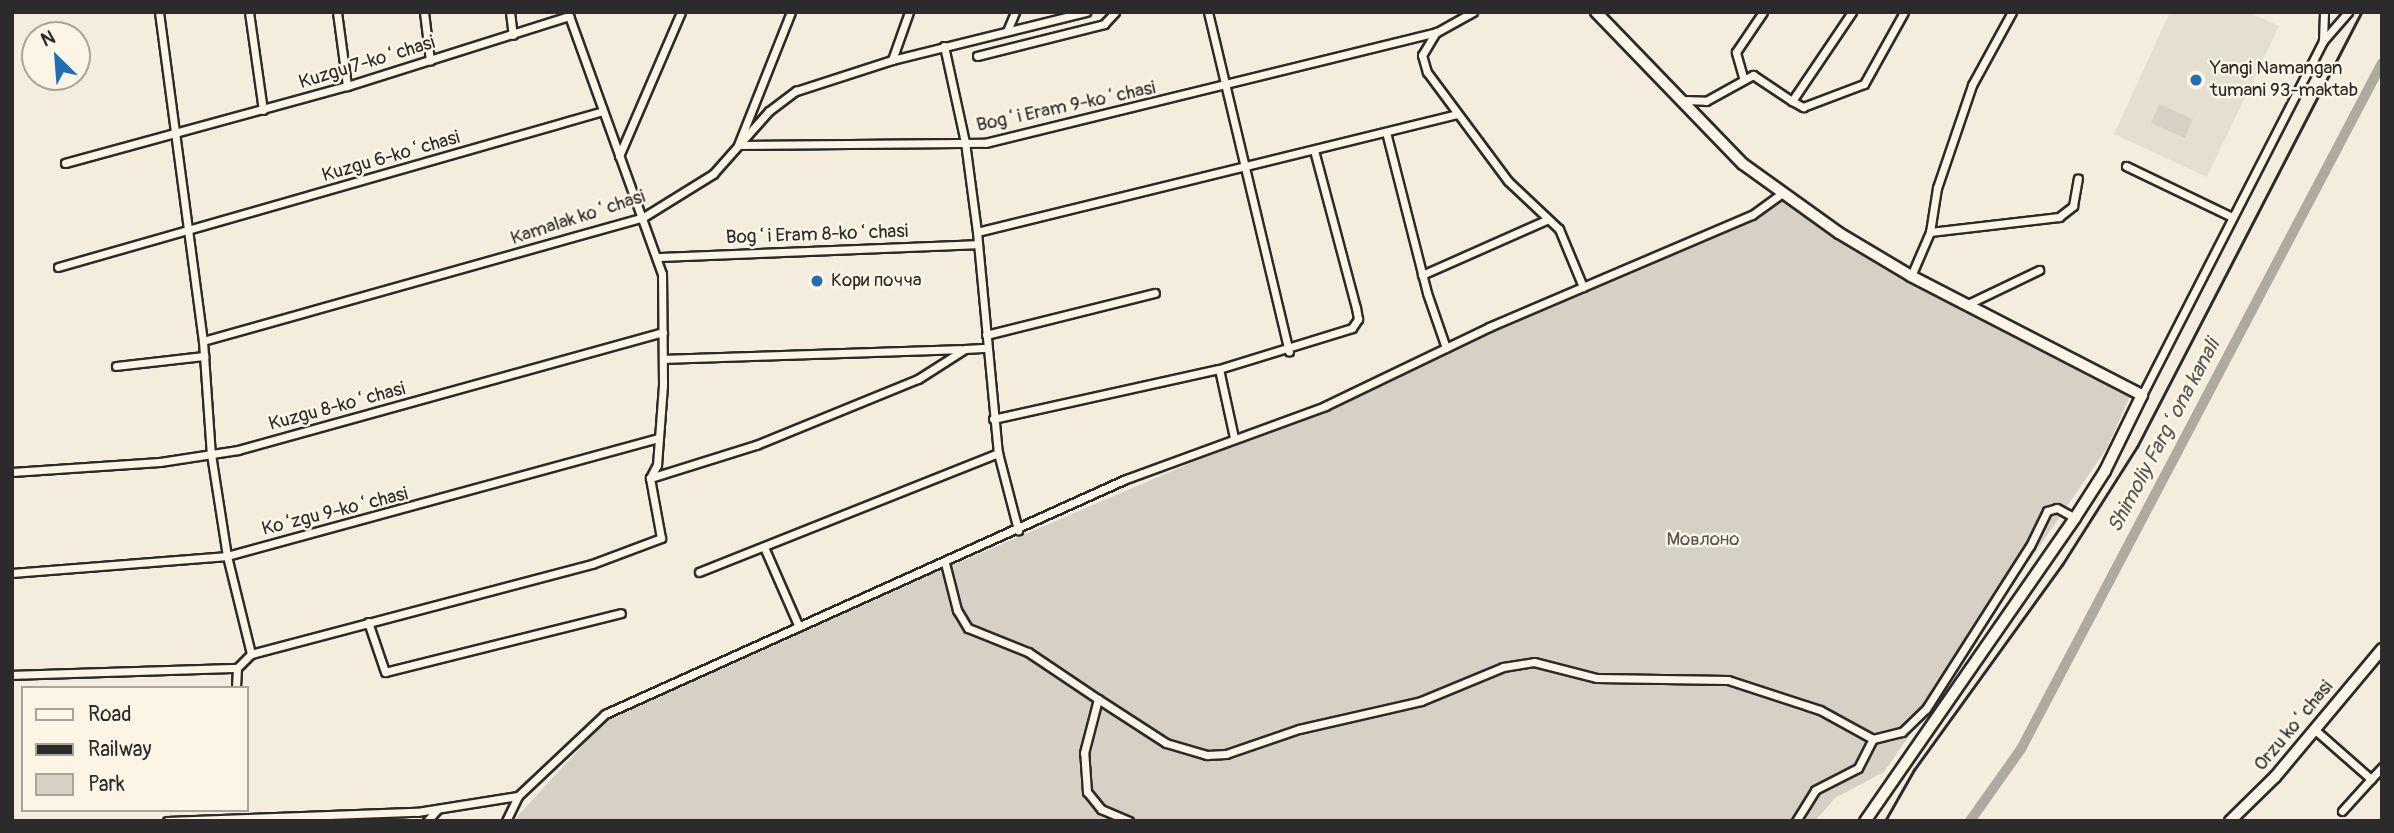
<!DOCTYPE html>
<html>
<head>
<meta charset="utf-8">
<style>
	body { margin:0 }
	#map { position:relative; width:2394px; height:833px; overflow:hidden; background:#f4edde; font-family:Pangolin,sans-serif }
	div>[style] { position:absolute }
	.built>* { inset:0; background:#e5dfd0 }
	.green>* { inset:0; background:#d6d1c4 }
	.canal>* { height:10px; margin:-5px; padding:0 5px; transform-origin:5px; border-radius:5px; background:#afaaa0 }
	.roads { filter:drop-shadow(2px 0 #2b2b2b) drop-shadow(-2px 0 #2b2b2b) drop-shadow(0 2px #2b2b2b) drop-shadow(0 -2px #2b2b2b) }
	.street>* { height:7px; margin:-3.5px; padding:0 3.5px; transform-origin:3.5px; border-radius:3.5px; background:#fcf5e5 }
	.secondary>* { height:10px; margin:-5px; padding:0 5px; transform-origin:5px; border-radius:5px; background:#fcf5e5 }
	.rail>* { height:2.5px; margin:-1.25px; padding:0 1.25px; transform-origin:1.25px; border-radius:1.25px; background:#2b2b2b }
	.dots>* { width:19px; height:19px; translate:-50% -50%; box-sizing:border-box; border:4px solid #fcf5e5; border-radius:50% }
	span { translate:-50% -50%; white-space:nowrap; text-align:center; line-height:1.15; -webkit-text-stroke:5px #fcf5e5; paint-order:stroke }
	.street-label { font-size:19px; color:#2b2b2b }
	.poi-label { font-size:19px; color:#2b2b2b }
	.left { translate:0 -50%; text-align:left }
	.park-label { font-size:19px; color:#565451 }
	.water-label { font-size:21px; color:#595754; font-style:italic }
	.frame { position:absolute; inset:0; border:14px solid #2b2b2b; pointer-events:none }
	.legend { position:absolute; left:21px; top:686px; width:228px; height:126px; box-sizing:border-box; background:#fcf5e5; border:2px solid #a8a49b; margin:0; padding:9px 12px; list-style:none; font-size:21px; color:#2b2b2b }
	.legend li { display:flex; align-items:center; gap:14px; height:35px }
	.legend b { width:35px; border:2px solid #a8a49b }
	.north { position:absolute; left:21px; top:21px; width:70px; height:70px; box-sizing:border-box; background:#fcf5e5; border:2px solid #a8a49b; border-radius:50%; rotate:335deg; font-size:19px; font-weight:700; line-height:28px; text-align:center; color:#2b2b2b }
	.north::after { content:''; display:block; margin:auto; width:24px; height:32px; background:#1f6fb2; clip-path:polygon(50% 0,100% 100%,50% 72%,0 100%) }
</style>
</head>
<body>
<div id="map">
	<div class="built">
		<div style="clip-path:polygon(2170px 12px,2248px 12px,2279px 26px,2207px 177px,2114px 134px)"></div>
	</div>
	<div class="green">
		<div style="clip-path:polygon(2159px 104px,2193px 119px,2185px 138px,2151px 123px)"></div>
		<div style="clip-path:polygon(1784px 198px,2132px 392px,2107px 448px,1884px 772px,1835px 798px,1815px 821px,513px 821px,604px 722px,941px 570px,1387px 379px,1466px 336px)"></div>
	</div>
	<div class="canal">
		<div style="left:1970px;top:821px;width:88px;rotate:-54.7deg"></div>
		<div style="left:2021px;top:749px;width:775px;rotate:-62.24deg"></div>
	</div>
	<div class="roads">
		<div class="street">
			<div style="left:159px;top:12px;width:332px;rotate:82.4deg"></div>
			<div style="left:203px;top:341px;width:113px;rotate:86deg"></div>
			<div style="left:211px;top:454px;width:103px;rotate:81.1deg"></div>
			<div style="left:227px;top:556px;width:101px;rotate:76.2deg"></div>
			<div style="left:251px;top:654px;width:20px;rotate:135deg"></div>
			<div style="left:237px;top:668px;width:20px;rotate:93deg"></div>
			<div style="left:249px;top:12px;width:99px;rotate:81.9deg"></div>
			<div style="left:337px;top:12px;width:75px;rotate:82.3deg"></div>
			<div style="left:424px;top:12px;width:49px;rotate:83deg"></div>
			<div style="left:510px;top:12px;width:23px;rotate:83deg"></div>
			<div style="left:1208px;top:12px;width:349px;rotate:76.6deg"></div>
			<div style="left:1007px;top:31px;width:21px;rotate:-67deg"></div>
			<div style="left:1436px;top:32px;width:27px;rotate:121deg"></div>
			<div style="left:1422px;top:55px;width:18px;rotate:74deg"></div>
			<div style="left:1427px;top:72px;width:136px;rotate:53.4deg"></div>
			<div style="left:1508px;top:181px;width:70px;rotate:43.3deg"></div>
			<div style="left:1559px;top:229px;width:63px;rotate:67.5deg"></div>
			<div style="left:2323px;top:41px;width:38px;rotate:-49deg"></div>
			<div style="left:944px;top:46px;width:98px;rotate:77.7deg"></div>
			<div style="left:965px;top:142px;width:91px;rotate:82.4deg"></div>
			<div style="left:977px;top:232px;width:222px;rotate:84.6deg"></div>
			<div style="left:998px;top:453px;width:80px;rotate:75.4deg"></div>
			<div style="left:977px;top:56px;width:131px;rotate:-14.1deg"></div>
			<div style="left:1104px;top:24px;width:16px;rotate:-47deg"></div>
			<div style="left:892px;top:60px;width:51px;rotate:-70.5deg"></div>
			<div style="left:1743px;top:77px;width:26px;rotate:-106deg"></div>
			<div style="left:1736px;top:52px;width:48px;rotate:-56deg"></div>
			<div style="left:1683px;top:100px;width:23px;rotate:2deg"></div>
			<div style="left:1706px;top:101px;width:54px;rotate:-29deg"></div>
			<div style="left:1753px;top:75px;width:47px;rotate:33.7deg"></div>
			<div style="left:1792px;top:101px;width:107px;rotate:-56deg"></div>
			<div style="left:1792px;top:101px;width:13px;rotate:29deg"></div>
			<div style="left:1803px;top:107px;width:65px;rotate:-20.7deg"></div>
			<div style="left:1864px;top:84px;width:82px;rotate:-60.9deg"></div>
			<div style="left:1386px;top:132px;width:166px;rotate:75.7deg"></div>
			<div style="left:1427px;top:293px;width:58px;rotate:70.9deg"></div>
			<div style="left:738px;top:145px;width:143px;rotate:-68.3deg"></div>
			<div style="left:742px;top:145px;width:243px;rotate:-0.5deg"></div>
			<div style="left:985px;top:143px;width:465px;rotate:-13.8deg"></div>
			<div style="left:1437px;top:32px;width:41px;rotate:-29.1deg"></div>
			<div style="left:619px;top:156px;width:157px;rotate:-66.7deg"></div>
			<div style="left:65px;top:163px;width:292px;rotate:-15.3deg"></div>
			<div style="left:347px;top:86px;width:233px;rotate:-17.5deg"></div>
			<div style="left:2126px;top:166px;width:118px;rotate:25.7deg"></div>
			<div style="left:977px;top:232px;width:493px;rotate:-13.8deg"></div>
			<div style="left:1930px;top:232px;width:130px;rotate:-6.6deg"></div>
			<div style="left:2059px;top:217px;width:18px;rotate:-38deg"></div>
			<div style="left:2073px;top:206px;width:28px;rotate:-80deg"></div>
			<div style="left:657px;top:257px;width:321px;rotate:-2.3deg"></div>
			<div style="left:58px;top:267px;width:567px;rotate:-15.97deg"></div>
			<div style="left:1422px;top:275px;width:136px;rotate:-23.9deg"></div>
			<div style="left:1911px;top:276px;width:48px;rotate:-66.6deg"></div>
			<div style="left:1930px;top:232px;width:45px;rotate:-81deg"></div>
			<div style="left:1937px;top:188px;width:109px;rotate:-71.2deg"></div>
			<div style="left:1972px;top:85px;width:83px;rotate:-61.3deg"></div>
			<div style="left:1968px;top:304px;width:79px;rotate:-25.6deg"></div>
			<div style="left:986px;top:335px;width:174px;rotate:-14deg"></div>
			<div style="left:203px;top:341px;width:456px;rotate:-15.7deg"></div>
			<div style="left:642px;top:218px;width:84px;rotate:-31.8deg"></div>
			<div style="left:713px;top:174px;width:84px;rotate:-48.4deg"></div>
			<div style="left:769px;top:111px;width:34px;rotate:-37deg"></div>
			<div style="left:796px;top:91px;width:101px;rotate:-17.9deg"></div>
			<div style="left:892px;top:60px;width:200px;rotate:-13.9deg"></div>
			<div style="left:664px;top:359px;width:297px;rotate:-1.9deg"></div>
			<div style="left:116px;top:366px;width:89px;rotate:-6.5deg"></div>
			<div style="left:1219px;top:369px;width:71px;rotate:77.7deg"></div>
			<div style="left:2142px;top:395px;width:398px;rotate:-62.9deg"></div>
			<div style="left:2323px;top:41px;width:29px;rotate:-88deg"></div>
			<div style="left:993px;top:419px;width:231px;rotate:-12.5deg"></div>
			<div style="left:1219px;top:369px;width:139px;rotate:-17.1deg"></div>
			<div style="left:1352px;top:328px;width:11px;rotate:-56deg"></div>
			<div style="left:1358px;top:319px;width:11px;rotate:-100deg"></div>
			<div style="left:1356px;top:308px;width:163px;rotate:-104.9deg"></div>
			<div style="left:12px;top:472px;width:148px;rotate:-3.9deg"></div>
			<div style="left:160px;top:462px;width:79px;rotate:-8.7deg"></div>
			<div style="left:238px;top:450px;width:441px;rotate:-15.5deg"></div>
			<div style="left:650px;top:478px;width:111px;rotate:-17.3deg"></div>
			<div style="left:756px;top:445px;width:175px;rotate:-22.2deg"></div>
			<div style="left:918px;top:379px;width:56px;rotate:-32.6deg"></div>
			<div style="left:965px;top:349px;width:22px;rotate:-3deg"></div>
			<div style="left:764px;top:547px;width:87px;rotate:66.4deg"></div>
			<div style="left:945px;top:563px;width:49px;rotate:75.7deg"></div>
			<div style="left:957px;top:610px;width:21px;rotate:59deg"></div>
			<div style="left:968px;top:628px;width:65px;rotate:21.8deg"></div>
			<div style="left:1028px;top:652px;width:84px;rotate:33.9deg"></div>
			<div style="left:699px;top:572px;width:322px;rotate:-21.7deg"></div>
			<div style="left:12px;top:573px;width:216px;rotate:-4.5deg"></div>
			<div style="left:227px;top:556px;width:447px;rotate:-15.3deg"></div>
			<div style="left:368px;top:622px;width:53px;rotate:71.2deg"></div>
			<div style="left:385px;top:672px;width:243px;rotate:-14deg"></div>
			<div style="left:251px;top:654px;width:353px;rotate:-14.8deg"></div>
			<div style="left:592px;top:564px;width:74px;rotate:-20.6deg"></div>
			<div style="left:661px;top:538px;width:61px;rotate:-100.4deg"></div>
			<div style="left:650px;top:478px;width:15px;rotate:-62deg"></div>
			<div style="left:657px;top:465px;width:80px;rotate:-85.7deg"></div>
			<div style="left:663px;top:385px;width:111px;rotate:-90.5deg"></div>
			<div style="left:662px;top:274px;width:274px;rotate:-109.8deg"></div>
			<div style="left:12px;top:675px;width:225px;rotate:-1.8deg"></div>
			<div style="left:2314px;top:729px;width:76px;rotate:41.3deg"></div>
			<div style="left:2371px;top:779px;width:16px;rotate:-47deg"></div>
			<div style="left:2342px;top:811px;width:43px;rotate:-47.8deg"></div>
			<div style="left:167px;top:821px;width:250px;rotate:-2.1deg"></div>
			<div style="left:417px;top:812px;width:102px;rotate:-9deg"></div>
			<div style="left:518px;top:796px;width:120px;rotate:-43.3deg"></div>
			<div style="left:605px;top:714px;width:572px;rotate:-24.28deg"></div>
			<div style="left:1126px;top:479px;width:212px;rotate:-20.1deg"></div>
			<div style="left:1325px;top:406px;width:182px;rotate:-25.7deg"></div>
			<div style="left:1489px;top:327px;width:286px;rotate:-23.1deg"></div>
			<div style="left:1752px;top:215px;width:39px;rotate:-36deg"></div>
			<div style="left:427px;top:821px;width:15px;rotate:-48deg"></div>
			<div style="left:506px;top:821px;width:28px;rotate:-64deg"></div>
			<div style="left:1129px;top:821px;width:30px;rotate:-157deg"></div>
			<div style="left:1101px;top:809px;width:22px;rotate:-129deg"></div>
			<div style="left:1087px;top:792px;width:39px;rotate:-94deg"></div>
			<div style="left:1084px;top:753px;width:56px;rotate:-75.5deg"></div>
			<div style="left:1098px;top:699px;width:81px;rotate:32.9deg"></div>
			<div style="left:1166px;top:743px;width:43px;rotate:16.3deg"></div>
			<div style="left:1207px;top:755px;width:19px;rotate:-3deg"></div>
			<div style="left:1226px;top:754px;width:77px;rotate:-18.9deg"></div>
			<div style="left:1299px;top:729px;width:125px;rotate:-12.9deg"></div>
			<div style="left:1421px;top:701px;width:89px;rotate:-22.5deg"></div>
			<div style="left:1503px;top:667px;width:31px;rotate:-9deg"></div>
			<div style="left:1534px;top:662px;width:65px;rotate:14.3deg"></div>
			<div style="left:1597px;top:678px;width:131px;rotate:0.9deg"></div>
			<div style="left:1728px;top:680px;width:97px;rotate:18.1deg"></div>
			<div style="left:1820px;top:710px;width:60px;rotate:28.7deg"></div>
			<div style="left:1873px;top:739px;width:30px;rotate:-14deg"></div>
			<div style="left:1902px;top:732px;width:33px;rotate:-44deg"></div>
			<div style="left:1926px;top:709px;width:193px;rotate:-57.5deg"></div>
			<div style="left:2030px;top:546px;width:39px;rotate:-64deg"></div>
			<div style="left:2047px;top:511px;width:10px;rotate:-17deg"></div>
			<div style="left:2057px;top:508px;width:21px;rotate:29deg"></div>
			<div style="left:1796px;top:821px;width:36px;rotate:-58deg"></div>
			<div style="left:1815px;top:790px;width:48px;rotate:-27.1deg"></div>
			<div style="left:1858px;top:768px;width:33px;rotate:-63deg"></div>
		</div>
		<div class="secondary">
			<div style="left:1596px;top:12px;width:211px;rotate:46deg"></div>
			<div style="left:1743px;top:164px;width:118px;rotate:35.7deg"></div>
			<div style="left:1839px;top:233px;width:84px;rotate:30.8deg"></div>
			<div style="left:1911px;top:276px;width:260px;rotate:27.3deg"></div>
			<div style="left:2142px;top:395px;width:85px;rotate:116deg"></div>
			<div style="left:2105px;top:471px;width:56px;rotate:122.6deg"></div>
			<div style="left:2075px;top:518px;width:369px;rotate:124.7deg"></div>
			<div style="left:2230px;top:821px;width:63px;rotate:-44.4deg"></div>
			<div style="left:2275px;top:777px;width:167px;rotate:-50.1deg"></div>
		</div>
	</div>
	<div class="rail">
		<div style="left:1885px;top:821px;width:59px;rotate:-60.4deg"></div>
		<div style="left:1914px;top:770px;width:253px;rotate:-54.2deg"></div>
		<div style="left:2062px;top:565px;width:140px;rotate:-57.6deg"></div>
		<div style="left:2137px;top:447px;width:490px;rotate:-62.7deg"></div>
	</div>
	<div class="dots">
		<div style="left:2196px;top:80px;background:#1f6fb2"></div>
		<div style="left:817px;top:281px;background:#1f6fb2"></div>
	</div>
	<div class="street-label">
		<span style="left:367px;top:63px;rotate:-17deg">Kuzgu 7-koʻchasi</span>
		<span style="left:1066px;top:107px;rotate:-12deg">Bogʻi Eram 9-koʻchasi</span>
		<span style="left:391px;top:157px;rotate:-16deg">Kuzgu 6-koʻchasi</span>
		<span style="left:578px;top:218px;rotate:-18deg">Kamalak koʻchasi</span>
		<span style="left:817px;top:235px;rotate:-2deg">Bogʻi Eram 8-koʻchasi</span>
		<span style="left:337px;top:407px;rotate:-15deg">Kuzgu 8-koʻchasi</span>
		<span style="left:335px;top:512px;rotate:-14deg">Koʻzgu 9-koʻchasi</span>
		<span style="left:2294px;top:726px;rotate:-50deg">Orzu koʻchasi</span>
	</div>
	<div class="poi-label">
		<span class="left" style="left:2210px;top:80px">Yangi Namangan<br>tumani 93-maktab</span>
		<span class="left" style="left:831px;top:281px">Кори почча</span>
	</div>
	<div class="park-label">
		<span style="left:1703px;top:540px">Мовлоно</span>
	</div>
	<div class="water-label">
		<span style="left:2164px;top:436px;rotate:-62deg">Shimoliy Fargʻona kanali</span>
	</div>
	<div class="frame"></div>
	<ul class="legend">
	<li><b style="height:9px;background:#fcf5e5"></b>Road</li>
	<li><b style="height:9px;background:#2b2b2b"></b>Railway</li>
	<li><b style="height:19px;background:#d6d1c4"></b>Park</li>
	</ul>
	<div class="north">N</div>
</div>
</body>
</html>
